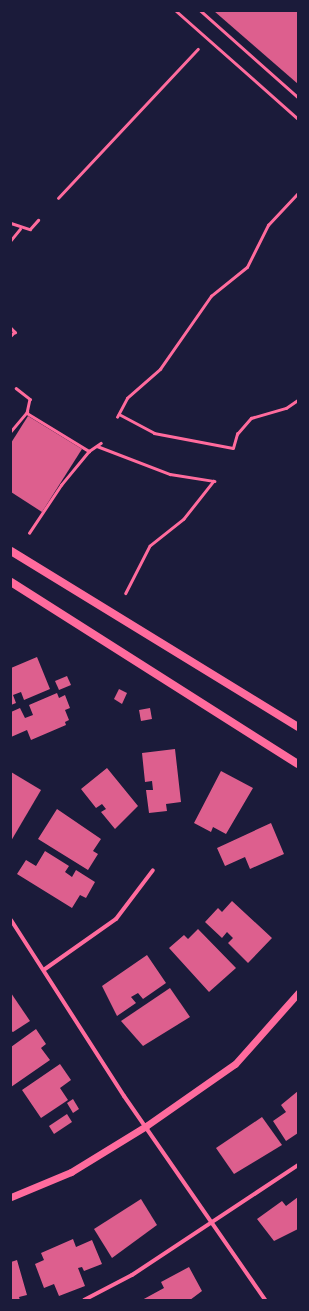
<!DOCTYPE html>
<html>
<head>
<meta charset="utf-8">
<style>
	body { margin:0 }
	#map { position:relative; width:309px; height:1311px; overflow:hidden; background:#1b1b3a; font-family:"Noto Serif",serif }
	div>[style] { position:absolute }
	.building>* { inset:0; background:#dd5f8e }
	.path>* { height:2.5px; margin:-1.25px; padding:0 1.25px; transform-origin:1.25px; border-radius:1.25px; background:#ff6b9d }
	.service>* { height:3px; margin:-1.5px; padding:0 1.5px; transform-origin:1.5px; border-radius:1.5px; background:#ff6b9d }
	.minor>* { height:4px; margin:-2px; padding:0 2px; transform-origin:2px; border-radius:2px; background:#ff6b9d }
	.tertiary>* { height:7px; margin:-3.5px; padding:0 3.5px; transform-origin:3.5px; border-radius:3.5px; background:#ff6b9d }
	.secondary>* { height:8px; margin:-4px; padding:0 4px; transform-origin:4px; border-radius:4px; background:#ff6b9d }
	span { translate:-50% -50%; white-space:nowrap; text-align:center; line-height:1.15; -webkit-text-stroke:4px #1b1b3a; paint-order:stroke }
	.frame { position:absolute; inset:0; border:12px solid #1b1b3a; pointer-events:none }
</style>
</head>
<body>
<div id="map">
	<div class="building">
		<div style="clip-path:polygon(214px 11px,298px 11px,298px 84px)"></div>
		<div style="clip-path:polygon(28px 416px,82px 449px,42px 512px,11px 492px,11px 443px)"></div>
		<div style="clip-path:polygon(37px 657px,50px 689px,24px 700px,21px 692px,13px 695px,16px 703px,11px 705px,11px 668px)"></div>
		<div style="clip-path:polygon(67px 676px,71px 685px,59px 690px,55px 681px)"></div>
		<div style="clip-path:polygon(119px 689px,127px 693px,122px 704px,114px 699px)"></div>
		<div style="clip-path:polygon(57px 693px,59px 698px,65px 695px,70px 708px,65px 710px,69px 720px,65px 722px,66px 725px,31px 740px,27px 730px,11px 737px,11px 712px,20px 708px,25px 718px,33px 715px,29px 705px)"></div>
		<div style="clip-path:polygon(150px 708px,152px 719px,141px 721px,139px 710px)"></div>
		<div style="clip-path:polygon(175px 749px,181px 802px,166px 804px,167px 811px,149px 813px,146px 790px,153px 790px,152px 781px,145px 782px,142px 753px)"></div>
		<div style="clip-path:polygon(107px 768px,138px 806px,115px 829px,101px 812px,106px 809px,102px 804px,96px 808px,81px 789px)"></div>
		<div style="clip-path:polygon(221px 771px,253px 788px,226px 834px,213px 827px,211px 832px,194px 823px)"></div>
		<div style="clip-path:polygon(11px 772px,41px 790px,11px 841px)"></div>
		<div style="clip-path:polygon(57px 809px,101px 839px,93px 851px,98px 854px,88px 870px,38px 839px)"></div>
		<div style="clip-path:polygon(271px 823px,284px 854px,250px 869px,245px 857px,225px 866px,217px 848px)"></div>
		<div style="clip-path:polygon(45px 851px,69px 866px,65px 872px,72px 877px,76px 870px,95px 882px,86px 898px,80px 895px,72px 908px,17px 874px,26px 860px,36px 866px)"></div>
		<div style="clip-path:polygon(232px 901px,272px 938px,248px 963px,228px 943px,233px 938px,227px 932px,222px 938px,205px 922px,218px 908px,222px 912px)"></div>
		<div style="clip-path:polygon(198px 929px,236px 968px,209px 992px,169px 948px,184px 935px,188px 939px)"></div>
		<div style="clip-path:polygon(147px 955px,166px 983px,143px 999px,138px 993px,131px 997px,136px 1003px,117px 1016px,102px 986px)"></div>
		<div style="clip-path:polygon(170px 988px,190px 1017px,143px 1046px,121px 1021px)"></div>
		<div style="clip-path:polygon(11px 993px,30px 1021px,13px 1032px,11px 1031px)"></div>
		<div style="clip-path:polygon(36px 1029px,46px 1044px,41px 1048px,50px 1060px,11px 1087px,11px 1047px)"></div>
		<div style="clip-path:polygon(60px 1064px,71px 1080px,60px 1088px,68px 1100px,41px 1118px,22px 1090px)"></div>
		<div style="clip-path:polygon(298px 1091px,298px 1133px,286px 1141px,273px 1121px,286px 1112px,281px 1105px)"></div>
		<div style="clip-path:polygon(73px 1099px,79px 1109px,73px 1113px,67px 1103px)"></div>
		<div style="clip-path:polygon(67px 1114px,72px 1122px,54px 1134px,49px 1126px)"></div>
		<div style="clip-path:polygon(262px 1117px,282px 1145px,234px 1174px,216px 1148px)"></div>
		<div style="clip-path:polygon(298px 1197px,298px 1229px,274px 1241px,257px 1219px,282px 1201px,286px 1206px)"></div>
		<div style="clip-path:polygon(141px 1199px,157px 1225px,112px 1258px,94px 1229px)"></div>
		<div style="clip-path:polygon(73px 1239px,76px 1247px,92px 1240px,102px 1264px,84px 1271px,82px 1267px,78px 1268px,85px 1286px,59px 1296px,54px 1284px,44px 1288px,35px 1264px,44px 1260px,41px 1253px)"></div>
		<div style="clip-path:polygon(17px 1260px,27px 1295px,19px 1297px,20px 1300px,11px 1300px,11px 1262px)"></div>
		<div style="clip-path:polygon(189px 1267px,202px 1291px,190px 1300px,142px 1300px,164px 1288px,161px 1282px)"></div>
	</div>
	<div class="path">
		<div style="left:201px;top:11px;width:130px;rotate:41.6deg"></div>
		<div style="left:58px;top:198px;width:204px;rotate:-46.8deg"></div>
		<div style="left:11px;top:223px;width:20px;rotate:18deg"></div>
		<div style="left:30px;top:229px;width:12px;rotate:-48deg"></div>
		<div style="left:11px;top:240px;width:14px;rotate:-51deg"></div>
		<div style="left:11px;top:328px;width:6px;rotate:45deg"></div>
		<div style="left:15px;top:332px;width:6px;rotate:135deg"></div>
		<div style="left:16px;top:388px;width:18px;rotate:38deg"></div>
		<div style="left:30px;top:399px;width:14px;rotate:102deg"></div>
		<div style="left:27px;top:413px;width:73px;rotate:31.5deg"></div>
		<div style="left:119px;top:414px;width:40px;rotate:28deg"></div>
		<div style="left:154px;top:433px;width:80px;rotate:10.8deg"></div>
		<div style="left:233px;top:448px;width:15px;rotate:-74deg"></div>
		<div style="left:237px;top:434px;width:21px;rotate:-49deg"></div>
		<div style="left:251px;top:418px;width:36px;rotate:-16deg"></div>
		<div style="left:286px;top:408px;width:14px;rotate:-34deg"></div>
		<div style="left:117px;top:417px;width:21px;rotate:-62deg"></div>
		<div style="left:127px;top:398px;width:44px;rotate:-41.3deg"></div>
		<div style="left:160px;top:369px;width:89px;rotate:-55.1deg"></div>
		<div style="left:211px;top:296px;width:46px;rotate:-38.9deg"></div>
		<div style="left:247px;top:267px;width:47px;rotate:-63.4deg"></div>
		<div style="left:268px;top:225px;width:44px;rotate:-46.8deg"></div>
		<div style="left:11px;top:431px;width:25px;rotate:-50deg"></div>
		<div style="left:97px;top:446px;width:78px;rotate:21deg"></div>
		<div style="left:170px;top:474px;width:45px;rotate:9deg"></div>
		<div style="left:214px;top:481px;width:48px;rotate:128.3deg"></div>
		<div style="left:184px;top:519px;width:43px;rotate:141.5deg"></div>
		<div style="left:150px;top:546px;width:53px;rotate:117.1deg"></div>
		<div style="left:29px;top:533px;width:58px;rotate:-56.3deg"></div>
		<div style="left:61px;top:485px;width:44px;rotate:-50.5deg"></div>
		<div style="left:89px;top:451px;width:14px;rotate:-34deg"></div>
	</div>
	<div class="service">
		<div style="left:176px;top:11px;width:163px;rotate:41.5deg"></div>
	</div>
	<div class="minor">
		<div style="left:11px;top:920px;width:209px;rotate:57.3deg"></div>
		<div style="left:124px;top:1096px;width:248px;rotate:55.3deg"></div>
		<div style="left:45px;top:969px;width:87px;rotate:-35.2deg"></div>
		<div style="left:116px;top:919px;width:61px;rotate:-52.9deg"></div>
		<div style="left:84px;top:1300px;width:54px;rotate:-27.5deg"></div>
		<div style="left:132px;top:1275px;width:199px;rotate:-33.5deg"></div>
	</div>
	<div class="tertiary">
		<div style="left:11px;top:1197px;width:65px;rotate:-22.6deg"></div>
		<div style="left:71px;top:1172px;width:88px;rotate:-31.5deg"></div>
		<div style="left:146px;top:1126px;width:108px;rotate:-34.9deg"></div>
		<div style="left:235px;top:1064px;width:95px;rotate:-48.4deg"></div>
	</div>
	<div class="secondary">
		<div style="left:11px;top:551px;width:337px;rotate:31.5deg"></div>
		<div style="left:11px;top:582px;width:340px;rotate:32.4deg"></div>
	</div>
	<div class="frame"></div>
</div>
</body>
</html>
